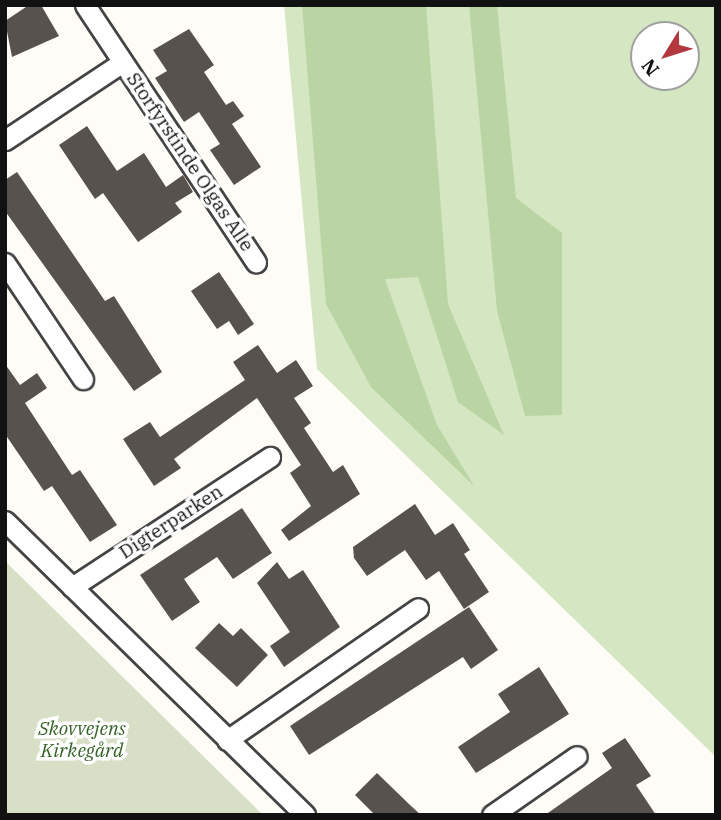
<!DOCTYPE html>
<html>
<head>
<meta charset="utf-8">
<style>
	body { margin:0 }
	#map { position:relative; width:721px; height:820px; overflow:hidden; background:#fefcf6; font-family:"IBM Plex Serif",serif }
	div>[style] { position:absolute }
	.green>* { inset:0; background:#d5e6c2 }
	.forest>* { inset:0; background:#bad5a3 }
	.cemetery>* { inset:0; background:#d8dfc7 }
	.building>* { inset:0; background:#58524e }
	.roads { filter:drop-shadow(2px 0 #444) drop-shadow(-2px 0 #444) drop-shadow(0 2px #444) drop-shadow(0 -2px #444) }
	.minor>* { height:19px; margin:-9.5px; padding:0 9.5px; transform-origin:9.5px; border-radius:9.5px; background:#fff }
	span { translate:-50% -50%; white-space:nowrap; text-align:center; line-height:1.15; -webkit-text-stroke:7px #fff; paint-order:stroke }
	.street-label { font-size:19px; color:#111 }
	.park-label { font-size:19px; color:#346227; font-style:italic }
	.frame { position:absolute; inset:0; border:7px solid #111; pointer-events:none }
	.north { position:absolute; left:630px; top:21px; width:70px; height:70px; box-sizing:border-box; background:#fff; border:2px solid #a0a0a0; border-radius:50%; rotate:232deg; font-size:19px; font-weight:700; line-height:28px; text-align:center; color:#111 }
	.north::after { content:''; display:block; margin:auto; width:24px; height:32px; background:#b2373e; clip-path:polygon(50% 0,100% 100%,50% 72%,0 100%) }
</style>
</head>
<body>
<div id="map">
	<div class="green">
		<div style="clip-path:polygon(evenodd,284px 5px,716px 5px,716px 757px,317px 369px,284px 5px,644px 35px,686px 35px,686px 77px,644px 77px,644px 35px)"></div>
	</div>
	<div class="forest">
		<div style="clip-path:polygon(302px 5px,426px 5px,448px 304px,504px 435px,458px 402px,418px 277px,385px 279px,437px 425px,474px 486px,371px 387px,326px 304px)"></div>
		<div style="clip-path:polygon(469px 5px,497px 5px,516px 198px,562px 233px,562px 415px,525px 416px,497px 311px)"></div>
	</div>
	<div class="cemetery">
		<div style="clip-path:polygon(5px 561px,198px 751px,263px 815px,5px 815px)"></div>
	</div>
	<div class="building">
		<div style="clip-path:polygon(29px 5px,41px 5px,59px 36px,12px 57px,5px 21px)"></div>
		<div style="clip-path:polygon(189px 29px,214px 65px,204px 72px,226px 105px,233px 101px,244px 116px,232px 124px,261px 167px,234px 185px,210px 150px,220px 144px,199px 112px,184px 122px,155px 78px,167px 71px,153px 50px)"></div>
		<div style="clip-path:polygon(87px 126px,117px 171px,144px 153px,166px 187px,183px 175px,193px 192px,175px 203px,182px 212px,138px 242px,103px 193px,95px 199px,59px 145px)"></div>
		<div style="clip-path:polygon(17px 172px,105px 301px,114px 296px,162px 372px,134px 391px,5px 211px,5px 180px)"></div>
		<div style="clip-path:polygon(219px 272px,254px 324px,238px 335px,229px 321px,217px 329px,191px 291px)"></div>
		<div style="clip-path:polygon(258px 345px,277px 373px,296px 360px,313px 386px,294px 398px,311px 423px,304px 428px,333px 472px,343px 465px,360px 494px,289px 541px,281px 530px,311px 506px,290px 473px,301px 465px,257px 398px,174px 459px,181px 468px,154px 486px,123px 439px,150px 422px,160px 437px,245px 380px,233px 362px)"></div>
		<div style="clip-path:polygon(5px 364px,20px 385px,37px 373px,47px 388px,25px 403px,72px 475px,80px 470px,117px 525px,90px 542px,52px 486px,44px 491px,5px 434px)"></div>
		<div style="clip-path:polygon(415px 504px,435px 535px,453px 523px,470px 550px,464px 554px,489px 592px,464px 609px,439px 571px,426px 580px,405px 550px,367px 576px,354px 558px,353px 547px)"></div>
		<div style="clip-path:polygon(242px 508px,272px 553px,233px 579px,217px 557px,184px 579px,200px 602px,172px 621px,140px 575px)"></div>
		<div style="clip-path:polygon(277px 562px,289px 579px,303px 570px,340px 627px,284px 667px,270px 646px,290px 632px,257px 583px)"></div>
		<div style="clip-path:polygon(469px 607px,498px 650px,471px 669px,463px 657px,309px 755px,290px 726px)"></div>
		<div style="clip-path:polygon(219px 623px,233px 636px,241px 628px,268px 655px,237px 687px,195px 648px)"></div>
		<div style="clip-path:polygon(539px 667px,569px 714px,476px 773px,458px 747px,510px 712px,498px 694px)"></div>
		<div style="clip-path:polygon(625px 738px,651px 776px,636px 785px,656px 815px,545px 815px,612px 768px,602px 753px)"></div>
		<div style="clip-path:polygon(377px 773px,410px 805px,421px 815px,375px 815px,355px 795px)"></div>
	</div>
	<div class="roads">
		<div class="minor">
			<div style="left:85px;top:5px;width:309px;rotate:56.4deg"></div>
			<div style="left:5px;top:140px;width:141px;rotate:-33.5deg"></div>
			<div style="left:5px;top:263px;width:140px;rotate:56.1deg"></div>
			<div style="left:5px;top:521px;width:420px;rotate:44.4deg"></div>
			<div style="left:72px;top:587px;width:237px;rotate:-33.3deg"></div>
			<div style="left:227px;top:740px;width:232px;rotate:-34.6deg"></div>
			<div style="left:492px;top:815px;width:103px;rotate:-34.8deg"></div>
		</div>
	</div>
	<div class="street-label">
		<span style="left:190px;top:162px;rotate:56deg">Storfyrstinde Olgas Alle</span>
		<span style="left:171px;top:522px;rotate:-33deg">Digterparken</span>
	</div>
	<div class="park-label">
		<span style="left:82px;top:740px">Skovvejens<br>Kirkegård</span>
	</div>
	<div class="frame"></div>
	<div class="north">N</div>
</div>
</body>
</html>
